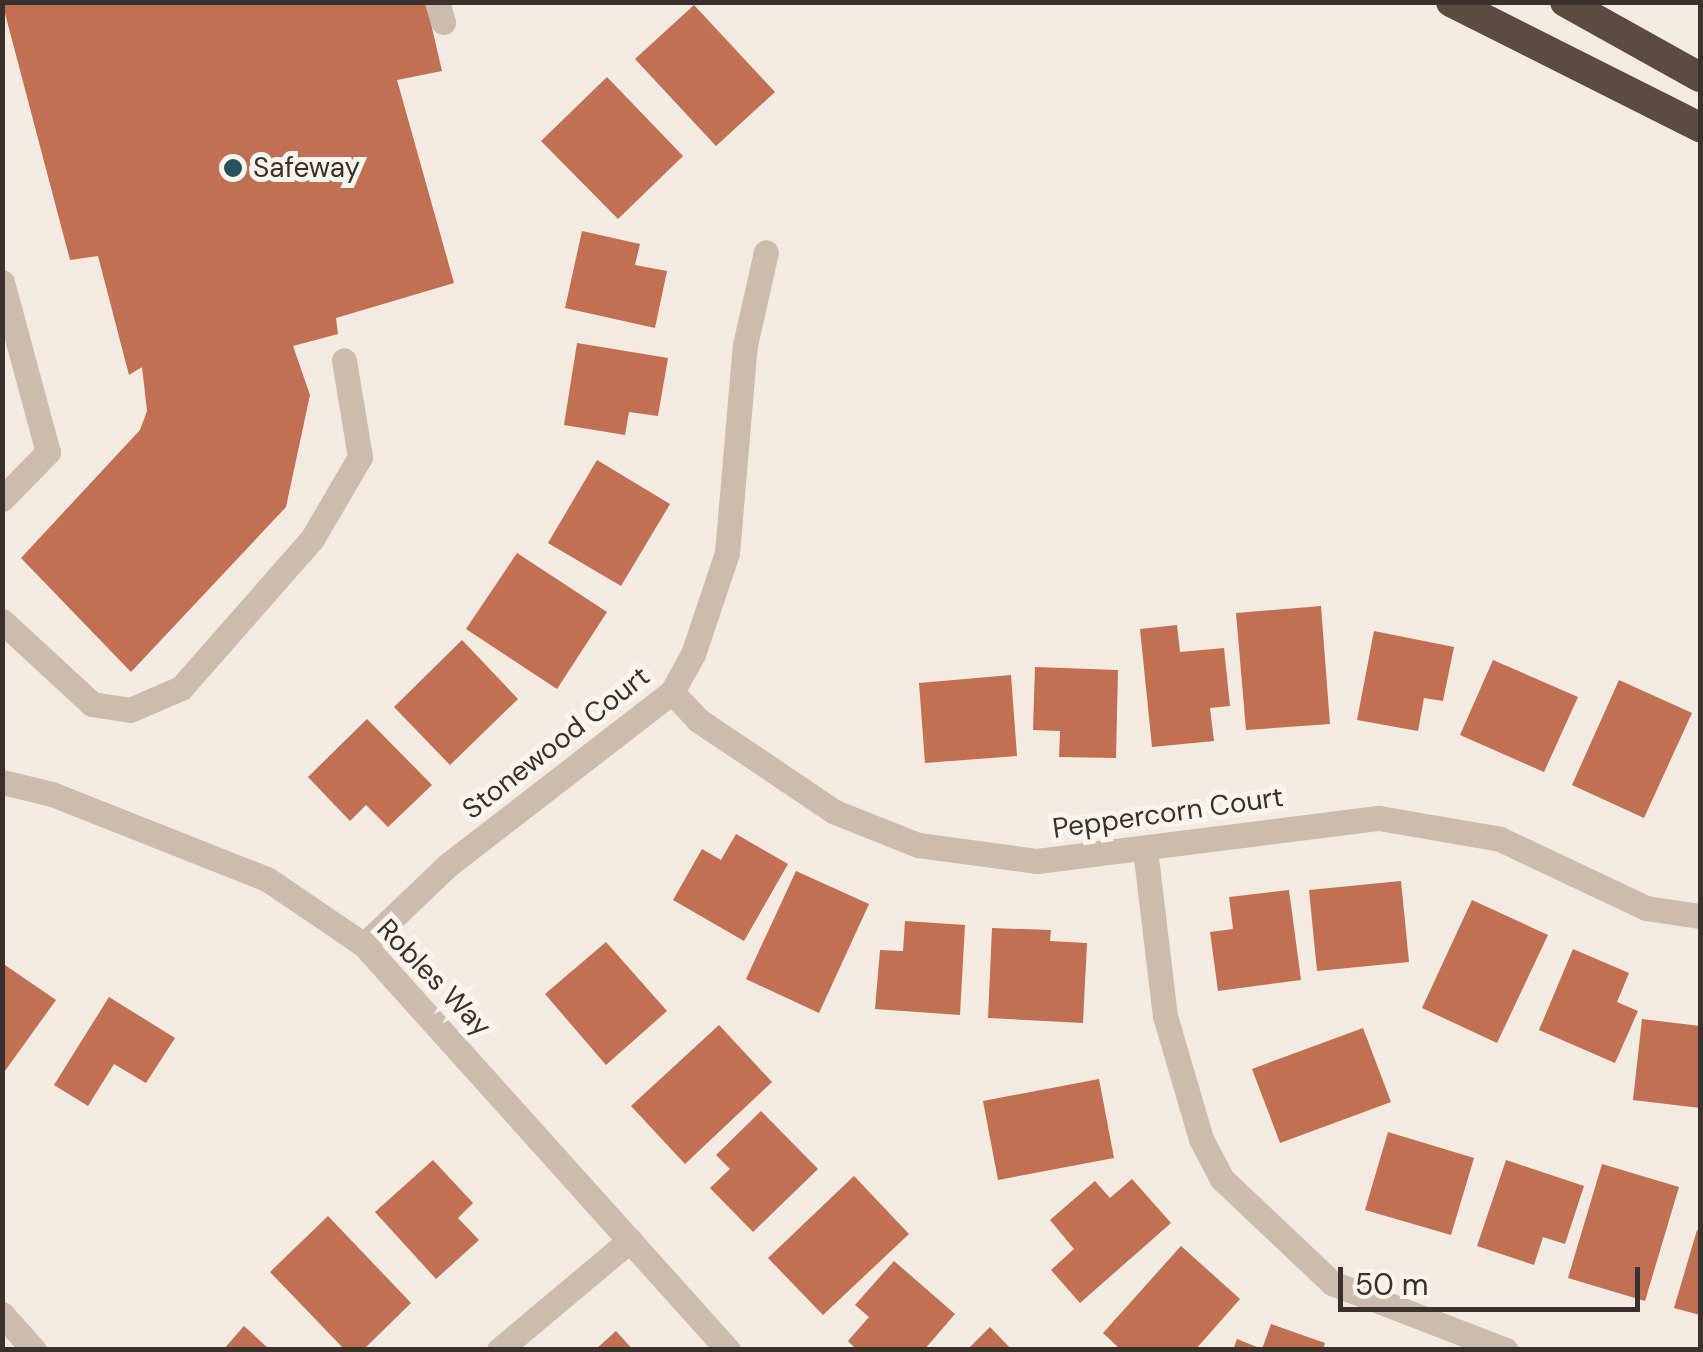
<!DOCTYPE html>
<html>
<head>
<meta charset="utf-8">
<style>
	body { margin:0 }
	#map { position:relative; width:1703px; height:1352px; overflow:hidden; background:#f3ebe2; font-family:"DM Sans",sans-serif }
	div>[style] { position:absolute }
	.building>* { inset:0; background:#c17052 }
	.minor>* { height:25px; margin:-12.5px; padding:0 12.5px; transform-origin:12.5px; border-radius:12.5px; background:#cbbcae }
	.highway>* { height:30px; margin:-15px; padding:0 15px; transform-origin:15px; border-radius:15px; background:#5b4b43 }
	.dots>* { width:28px; height:28px; translate:-50% -50%; box-sizing:border-box; border:5px solid #faf5ef; border-radius:50% }
	span { translate:-50% -50%; white-space:nowrap; text-align:center; line-height:1.15; -webkit-text-stroke:10px #faf5ef; paint-order:stroke }
	.poi-label { font-size:28px; color:#3a312c }
	.left { translate:0 -50%; text-align:left }
	.street-label { font-size:28px; color:#3a312c }
	.frame { position:absolute; inset:0; border:5px solid #3a312c; pointer-events:none }
	.scale { position:absolute; left:1338px; top:1267px; width:302px; height:45px; box-sizing:border-box; border:5px solid #3a312c; border-top:0; padding-left:12px; font-size:30px; line-height:35px; white-space:nowrap; color:#3a312c; -webkit-text-stroke:8px #faf5ef; paint-order:stroke }
</style>
</head>
<body>
<div id="map">
	<div class="building">
		<div style="clip-path:polygon(2px 2px,426px 2px,442px 71px,397px 80px,454px 283px,336px 318px,338px 334px,293px 346px,310px 395px,286px 507px,131px 672px,21px 558px,140px 430px,147px 411px,142px 367px,129px 375px,98px 256px,70px 260px)"></div>
		<div style="clip-path:polygon(694px 5px,775px 92px,716px 146px,635px 59px)"></div>
		<div style="clip-path:polygon(607px 77px,683px 156px,618px 219px,541px 141px)"></div>
		<div style="clip-path:polygon(582px 231px,640px 244px,635px 265px,667px 271px,655px 328px,565px 308px)"></div>
		<div style="clip-path:polygon(577px 343px,668px 358px,658px 416px,629px 412px,625px 435px,564px 425px)"></div>
		<div style="clip-path:polygon(597px 460px,670px 504px,621px 586px,548px 543px)"></div>
		<div style="clip-path:polygon(517px 553px,607px 612px,557px 689px,466px 629px)"></div>
		<div style="clip-path:polygon(1321px 606px,1330px 724px,1246px 730px,1236px 613px)"></div>
		<div style="clip-path:polygon(1177px 625px,1180px 652px,1224px 648px,1230px 706px,1210px 708px,1214px 741px,1152px 747px,1140px 629px)"></div>
		<div style="clip-path:polygon(1374px 631px,1454px 647px,1443px 701px,1424px 698px,1418px 731px,1357px 720px)"></div>
		<div style="clip-path:polygon(462px 640px,518px 699px,450px 765px,394px 707px)"></div>
		<div style="clip-path:polygon(1493px 660px,1578px 697px,1544px 772px,1460px 735px)"></div>
		<div style="clip-path:polygon(1035px 667px,1118px 670px,1116px 758px,1059px 757px,1060px 731px,1033px 730px)"></div>
		<div style="clip-path:polygon(1011px 675px,1017px 756px,925px 763px,919px 683px)"></div>
		<div style="clip-path:polygon(1619px 680px,1692px 713px,1644px 818px,1572px 785px)"></div>
		<div style="clip-path:polygon(367px 719px,432px 785px,388px 827px,366px 805px,350px 821px,308px 777px)"></div>
		<div style="clip-path:polygon(736px 834px,788px 864px,744px 941px,673px 900px,702px 849px,721px 860px)"></div>
		<div style="clip-path:polygon(796px 871px,869px 904px,819px 1013px,746px 979px)"></div>
		<div style="clip-path:polygon(1401px 881px,1409px 962px,1317px 971px,1309px 890px)"></div>
		<div style="clip-path:polygon(1289px 890px,1301px 980px,1218px 991px,1210px 932px,1233px 929px,1229px 897px)"></div>
		<div style="clip-path:polygon(1472px 900px,1548px 935px,1497px 1043px,1422px 1008px)"></div>
		<div style="clip-path:polygon(905px 921px,965px 925px,960px 1015px,875px 1009px,880px 950px,903px 951px)"></div>
		<div style="clip-path:polygon(992px 928px,1051px 930px,1050px 941px,1087px 943px,1083px 1023px,988px 1018px)"></div>
		<div style="clip-path:polygon(606px 942px,667px 1011px,606px 1065px,545px 994px)"></div>
		<div style="clip-path:polygon(1573px 949px,1629px 973px,1617px 1002px,1638px 1011px,1615px 1063px,1539px 1030px)"></div>
		<div style="clip-path:polygon(2px 963px,56px 1000px,2px 1075px)"></div>
		<div style="clip-path:polygon(109px 997px,175px 1038px,146px 1083px,114px 1064px,88px 1106px,54px 1085px)"></div>
		<div style="clip-path:polygon(1642px 1019px,1700px 1026px,1700px 1108px,1633px 1100px)"></div>
		<div style="clip-path:polygon(719px 1025px,772px 1082px,685px 1164px,631px 1106px)"></div>
		<div style="clip-path:polygon(1363px 1028px,1391px 1102px,1280px 1143px,1252px 1069px)"></div>
		<div style="clip-path:polygon(1099px 1079px,1114px 1158px,998px 1180px,983px 1101px)"></div>
		<div style="clip-path:polygon(761px 1111px,818px 1169px,753px 1232px,710px 1188px,730px 1169px,716px 1155px)"></div>
		<div style="clip-path:polygon(1388px 1132px,1474px 1158px,1451px 1235px,1365px 1210px)"></div>
		<div style="clip-path:polygon(433px 1160px,473px 1203px,458px 1218px,479px 1240px,436px 1279px,375px 1212px)"></div>
		<div style="clip-path:polygon(1506px 1160px,1584px 1186px,1565px 1244px,1543px 1237px,1534px 1265px,1477px 1246px)"></div>
		<div style="clip-path:polygon(1602px 1164px,1679px 1187px,1645px 1301px,1568px 1278px)"></div>
		<div style="clip-path:polygon(854px 1176px,909px 1234px,823px 1315px,768px 1258px)"></div>
		<div style="clip-path:polygon(1132px 1179px,1171px 1223px,1080px 1303px,1051px 1270px,1074px 1249px,1050px 1220px,1095px 1181px,1110px 1198px)"></div>
		<div style="clip-path:polygon(328px 1216px,411px 1303px,363px 1350px,345px 1350px,270px 1272px)"></div>
		<div style="clip-path:polygon(1697px 1230px,1700px 1231px,1700px 1315px,1674px 1308px)"></div>
		<div style="clip-path:polygon(1181px 1246px,1240px 1299px,1195px 1350px,1121px 1350px,1103px 1333px)"></div>
		<div style="clip-path:polygon(894px 1261px,955px 1314px,924px 1350px,857px 1350px,848px 1341px,869px 1317px,855px 1305px)"></div>
		<div style="clip-path:polygon(1271px 1324px,1325px 1343px,1323px 1350px,1233px 1350px,1237px 1339px,1262px 1349px)"></div>
		<div style="clip-path:polygon(244px 1326px,270px 1350px,223px 1350px)"></div>
		<div style="clip-path:polygon(990px 1327px,1012px 1350px,967px 1350px)"></div>
		<div style="clip-path:polygon(616px 1331px,633px 1350px,595px 1350px)"></div>
	</div>
	<div class="minor">
		<div style="left:437px;top:2px;width:21px;rotate:73deg"></div>
		<div style="left:2px;top:282px;width:176px;rotate:74.9deg"></div>
		<div style="left:48px;top:452px;width:66px;rotate:134.4deg"></div>
		<div style="left:2px;top:621px;width:122px;rotate:42.7deg"></div>
		<div style="left:92px;top:704px;width:38px;rotate:9deg"></div>
		<div style="left:130px;top:710px;width:56px;rotate:-23.3deg"></div>
		<div style="left:181px;top:688px;width:198px;rotate:-48.7deg"></div>
		<div style="left:312px;top:539px;width:95px;rotate:-59.7deg"></div>
		<div style="left:360px;top:457px;width:98px;rotate:-99.4deg"></div>
		<div style="left:672px;top:692px;width:38px;rotate:47deg"></div>
		<div style="left:698px;top:720px;width:165px;rotate:33.9deg"></div>
		<div style="left:835px;top:812px;width:89px;rotate:21.7deg"></div>
		<div style="left:918px;top:845px;width:120px;rotate:7.7deg"></div>
		<div style="left:1037px;top:861px;width:345px;rotate:-7.2deg"></div>
		<div style="left:1379px;top:818px;width:123px;rotate:9.8deg"></div>
		<div style="left:1500px;top:839px;width:161px;rotate:25.3deg"></div>
		<div style="left:1646px;top:908px;width:55px;rotate:8.4deg"></div>
		<div style="left:2px;top:782px;width:51px;rotate:13.5deg"></div>
		<div style="left:52px;top:794px;width:231px;rotate:21.6deg"></div>
		<div style="left:267px;top:879px;width:117px;rotate:34.2deg"></div>
		<div style="left:364px;top:945px;width:545px;rotate:48.05deg"></div>
		<div style="left:1145px;top:849px;width:168px;rotate:83.2deg"></div>
		<div style="left:1165px;top:1016px;width:128px;rotate:73.7deg"></div>
		<div style="left:1201px;top:1139px;width:45px;rotate:62.3deg"></div>
		<div style="left:1222px;top:1179px;width:151px;rotate:43.4deg"></div>
		<div style="left:1332px;top:1283px;width:186px;rotate:21.1deg"></div>
		<div style="left:364px;top:945px;width:116px;rotate:-43.6deg"></div>
		<div style="left:448px;top:865px;width:283px;rotate:-37.7deg"></div>
		<div style="left:672px;top:692px;width:43px;rotate:-61.1deg"></div>
		<div style="left:693px;top:654px;width:107px;rotate:-71.4deg"></div>
		<div style="left:727px;top:553px;width:209px;rotate:-85.1deg"></div>
		<div style="left:745px;top:345px;width:95px;rotate:-77.3deg"></div>
		<div style="left:2px;top:1314px;width:48px;rotate:48.4deg"></div>
		<div style="left:499px;top:1350px;width:171px;rotate:-40deg"></div>
	</div>
	<div class="highway">
		<div style="left:1451px;top:2px;width:279px;rotate:26.7deg"></div>
		<div style="left:1565px;top:2px;width:154px;rotate:29.1deg"></div>
	</div>
	<div class="dots">
		<div style="left:233px;top:168px;background:#23555a"></div>
	</div>
	<div class="poi-label">
		<span class="left" style="left:253px;top:168px">Safeway</span>
	</div>
	<div class="street-label">
		<span style="left:556px;top:743px;rotate:-38deg">Stonewood Court</span>
		<span style="left:1168px;top:813px;rotate:-8deg">Peppercorn Court</span>
		<span style="left:434px;top:978px;rotate:46deg">Robles Way</span>
	</div>
	<div class="frame"></div>
	<div class="scale">50 m</div>
</div>
</body>
</html>
